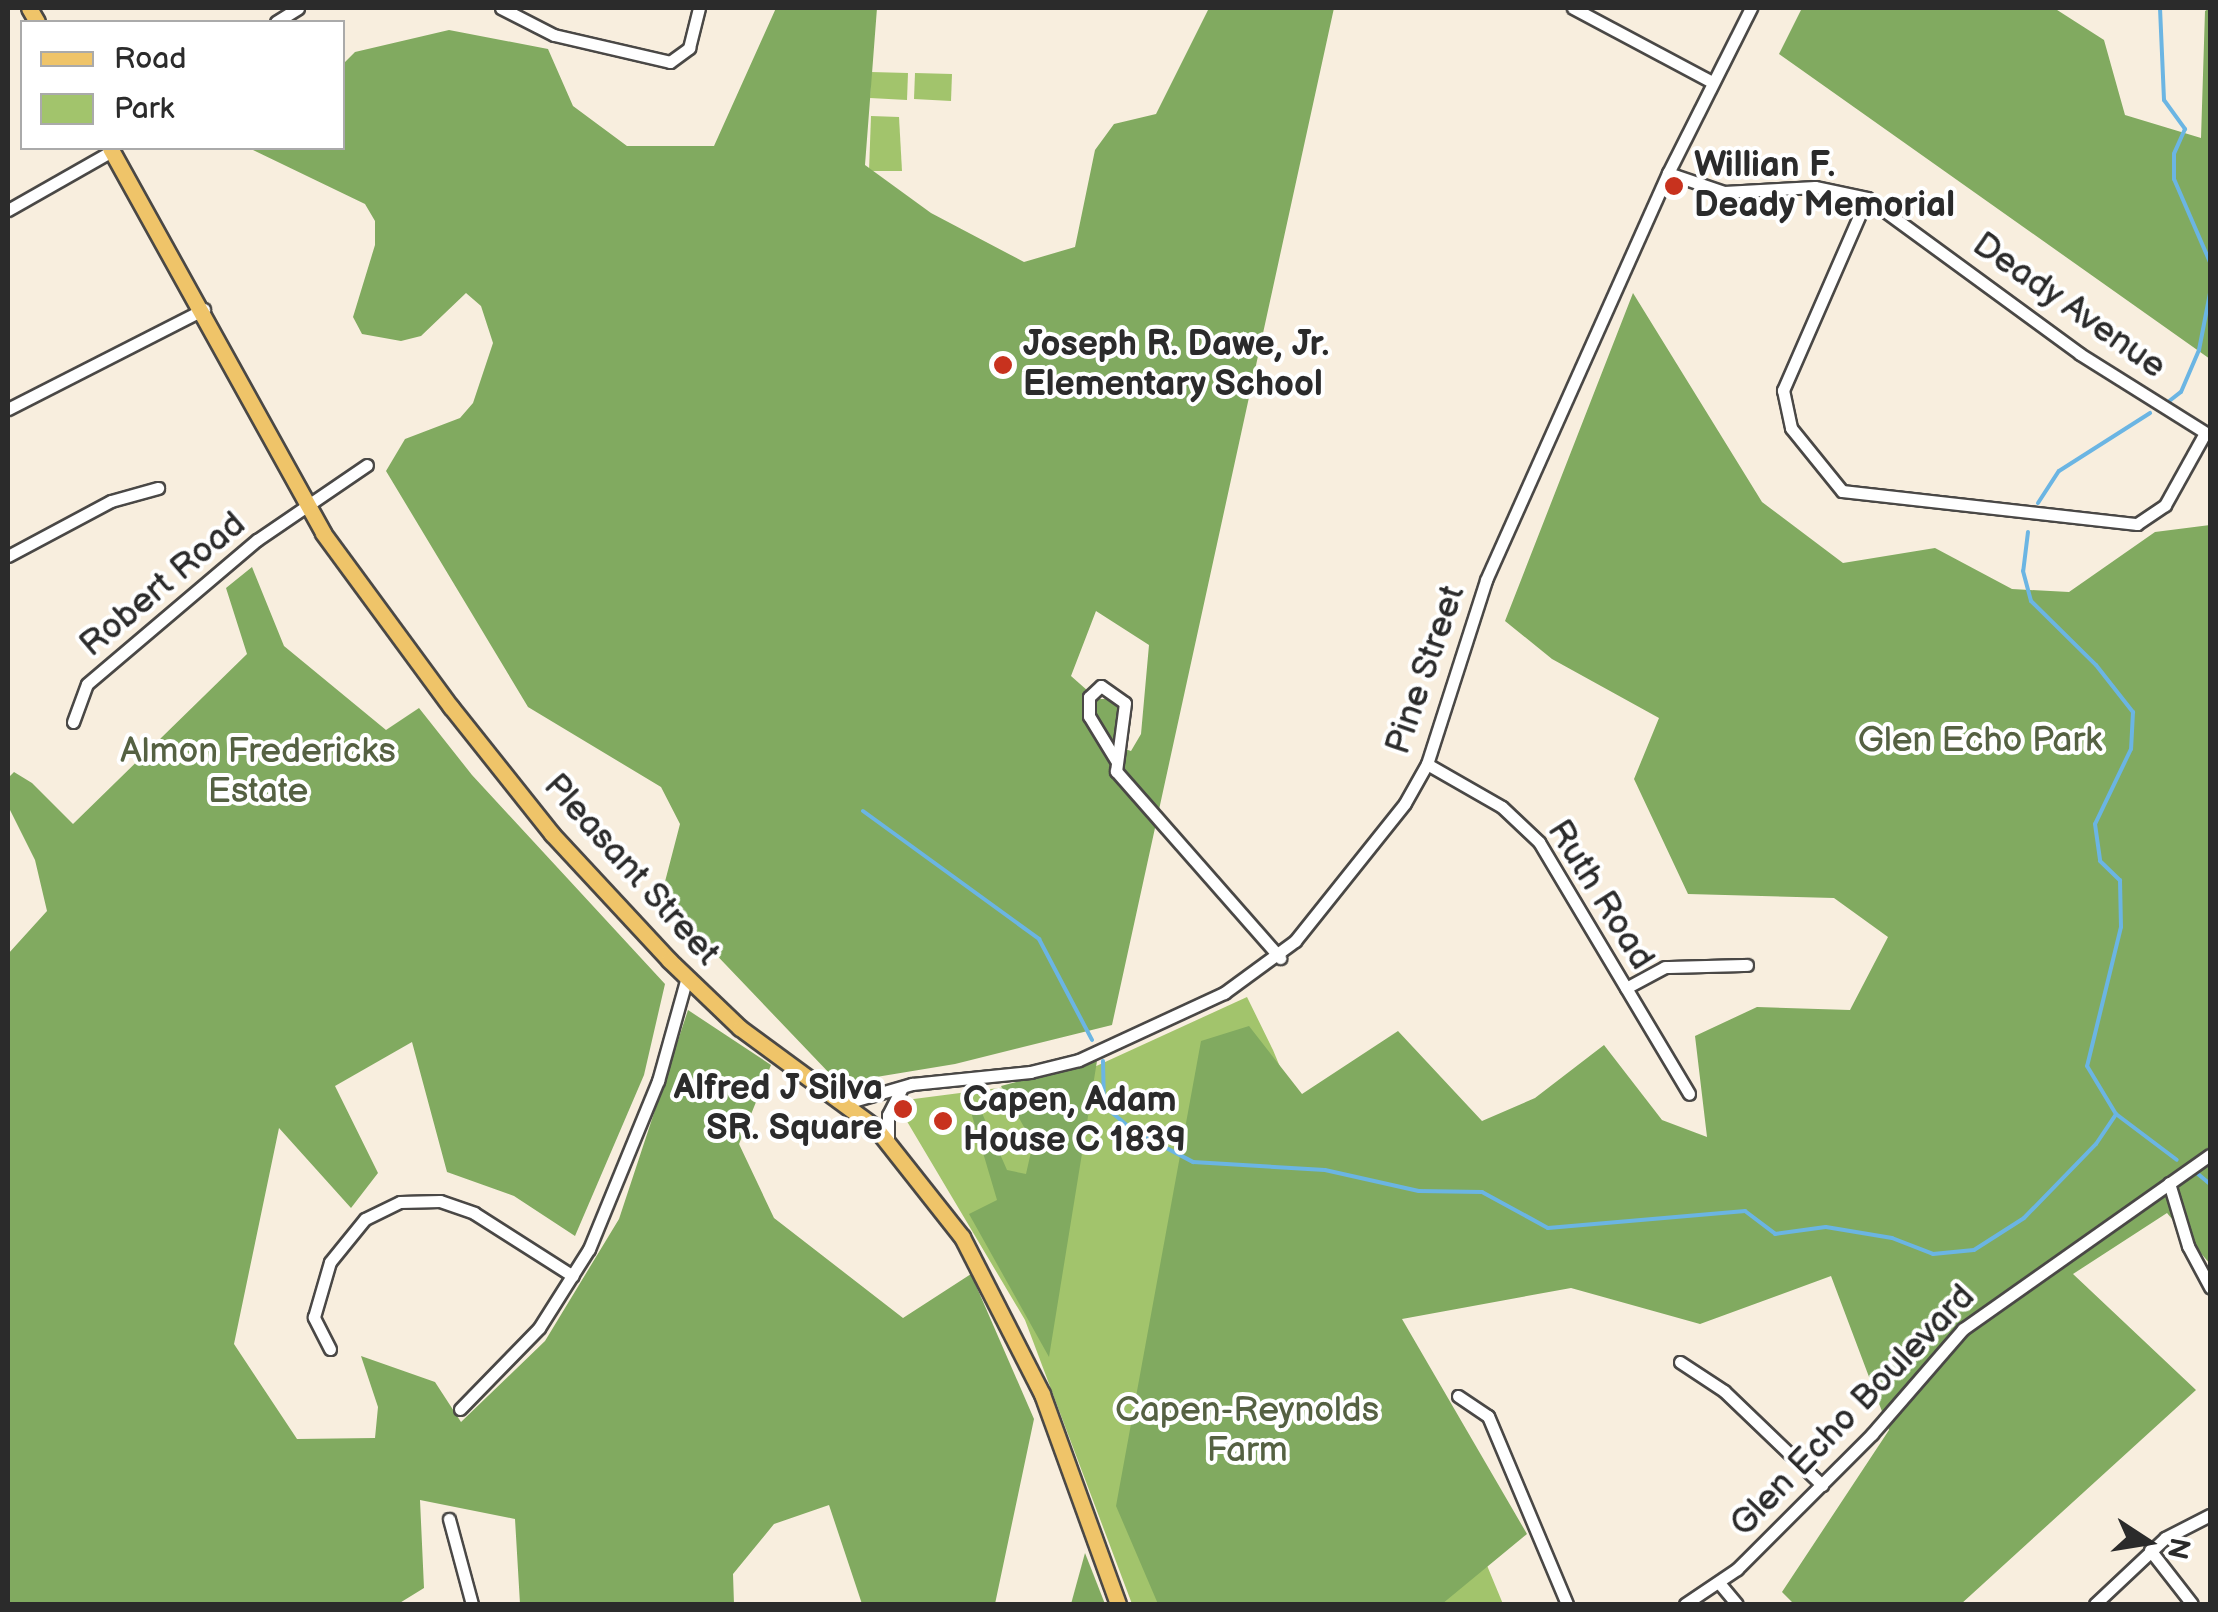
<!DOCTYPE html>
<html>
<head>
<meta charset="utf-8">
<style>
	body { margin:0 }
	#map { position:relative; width:2218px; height:1612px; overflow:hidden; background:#f8eede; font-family:"Balsamiq Sans",sans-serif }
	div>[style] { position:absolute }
	.green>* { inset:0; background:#a2c46c }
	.forest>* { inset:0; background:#81aa60 }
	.stream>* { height:4px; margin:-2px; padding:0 2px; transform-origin:2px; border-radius:2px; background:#6bb5e3 }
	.roads { filter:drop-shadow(2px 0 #4a4846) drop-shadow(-2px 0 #4a4846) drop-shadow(0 2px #4a4846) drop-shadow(0 -2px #4a4846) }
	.minor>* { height:11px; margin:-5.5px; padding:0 5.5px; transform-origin:5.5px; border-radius:5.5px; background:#fff }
	.major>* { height:15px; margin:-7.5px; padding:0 7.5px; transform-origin:7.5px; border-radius:7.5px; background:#efc469 }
	.dots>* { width:28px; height:28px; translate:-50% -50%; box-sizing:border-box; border:5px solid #fff; border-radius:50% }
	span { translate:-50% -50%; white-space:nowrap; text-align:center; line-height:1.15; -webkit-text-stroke:8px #fff; paint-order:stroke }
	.poi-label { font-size:35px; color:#2b2b2b; font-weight:700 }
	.left { translate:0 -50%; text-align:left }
	.right { translate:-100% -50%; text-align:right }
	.street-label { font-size:35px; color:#2b2b2b }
	.park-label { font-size:35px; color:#556142 }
	.frame { position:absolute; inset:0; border:10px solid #2b2b2b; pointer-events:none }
	.legend { position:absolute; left:20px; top:20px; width:325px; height:130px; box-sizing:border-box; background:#fff; border:2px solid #aaa; margin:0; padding:12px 18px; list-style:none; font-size:30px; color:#2b2b2b }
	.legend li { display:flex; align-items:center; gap:20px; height:50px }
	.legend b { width:50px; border:2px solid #aaa }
	.north { position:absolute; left:2098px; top:1492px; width:100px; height:100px; -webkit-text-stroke:8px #fff; paint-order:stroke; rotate:102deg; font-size:28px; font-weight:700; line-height:40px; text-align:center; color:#2b2b2b }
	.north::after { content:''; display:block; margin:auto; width:35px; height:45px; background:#2b2b2b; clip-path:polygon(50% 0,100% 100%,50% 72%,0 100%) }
</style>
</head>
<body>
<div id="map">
	<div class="green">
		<div style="clip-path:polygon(871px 72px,908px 73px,907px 100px,870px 98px)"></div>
		<div style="clip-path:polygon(915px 73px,952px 74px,951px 101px,914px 99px)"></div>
		<div style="clip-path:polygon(871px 116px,899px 117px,902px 171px,869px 171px)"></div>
		<div style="clip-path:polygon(1247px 997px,1273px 1050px,1503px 1604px,1132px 1604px,1025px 1320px,902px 1113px,906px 1100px,1068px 1079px)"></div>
	</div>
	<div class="forest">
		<div style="clip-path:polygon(evenodd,776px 8px,877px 8px,865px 165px,931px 213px,1024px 262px,1075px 247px,1095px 150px,1114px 124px,1156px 114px,1209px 8px,1334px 8px,1112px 1025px,955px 1064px,852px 1081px,832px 1076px,661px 897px,680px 824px,661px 787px,528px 707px,386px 471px,405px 439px,460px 418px,473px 403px,493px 343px,481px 306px,466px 293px,421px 336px,401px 341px,362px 334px,353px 317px,375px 245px,375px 221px,365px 204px,251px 149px,342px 148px,343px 64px,355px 52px,449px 30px,548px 49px,573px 106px,627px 146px,714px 146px,776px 8px,1096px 611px,1149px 645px,1141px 734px,1131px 751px,1122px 748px,1119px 699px,1097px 699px,1071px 676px,1096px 611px)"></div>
		<div style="clip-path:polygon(1802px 8px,2054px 8px,2104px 40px,2125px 115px,2201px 138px,2205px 11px,2210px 8px,2210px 359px,1779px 54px)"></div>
		<div style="clip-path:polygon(1633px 293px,1762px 502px,1843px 563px,1935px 548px,2012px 589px,2069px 592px,2155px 532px,2210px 525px,2210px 1264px,2167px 1213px,2073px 1274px,2196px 1390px,1961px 1604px,1794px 1604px,1782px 1592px,1889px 1430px,1831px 1276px,1700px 1324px,1571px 1288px,1402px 1319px,1527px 1534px,1442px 1604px,1158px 1604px,1116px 1506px,1201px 1041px,1249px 1026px,1302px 1094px,1398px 1031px,1482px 1121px,1535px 1098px,1604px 1045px,1662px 1120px,1707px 1137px,1695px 1036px,1757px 1007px,1850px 1010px,1888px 937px,1834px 898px,1688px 894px,1634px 779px,1659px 718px,1552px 659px,1505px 621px)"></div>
		<div style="clip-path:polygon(252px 567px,284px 646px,386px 730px,419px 708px,472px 775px,665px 984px,644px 1075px,575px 1236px,514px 1196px,447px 1172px,412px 1042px,335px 1086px,378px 1173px,351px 1208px,279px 1128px,234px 1344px,297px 1439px,375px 1438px,378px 1407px,361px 1356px,435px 1382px,461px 1422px,545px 1341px,619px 1219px,688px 1010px,771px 1065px,739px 1144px,774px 1218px,903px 1318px,971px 1274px,1034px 1419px,995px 1604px,862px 1604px,829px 1505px,774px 1524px,733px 1574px,734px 1604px,520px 1604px,515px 1519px,420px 1500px,424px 1588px,398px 1604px,8px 1604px,8px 954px,47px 911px,35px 860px,8px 806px,8px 778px,14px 772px,32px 783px,73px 824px,247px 654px,226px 588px)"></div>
		<div style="clip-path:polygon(1097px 1061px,1049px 1357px,969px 1214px,997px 1200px,968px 1102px,978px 1104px,1007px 1170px,1026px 1174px,1033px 1143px,1001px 1086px)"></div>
		<div style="clip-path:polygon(1085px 1553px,1105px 1604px,1071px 1604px)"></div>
	</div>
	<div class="stream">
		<div style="left:2160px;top:8px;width:92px;rotate:87.5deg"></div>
		<div style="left:2164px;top:100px;width:36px;rotate:54deg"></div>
		<div style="left:2185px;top:129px;width:27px;rotate:114deg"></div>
		<div style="left:2174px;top:154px;width:25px;rotate:90deg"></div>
		<div style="left:2174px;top:179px;width:90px;rotate:66.6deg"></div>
		<div style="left:2168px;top:402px;width:16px;rotate:-38deg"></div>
		<div style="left:2181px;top:392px;width:46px;rotate:-66.8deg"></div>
		<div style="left:2199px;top:350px;width:58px;rotate:-79.1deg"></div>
		<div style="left:2038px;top:503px;width:38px;rotate:-57deg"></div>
		<div style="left:2059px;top:471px;width:108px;rotate:-32.5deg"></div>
		<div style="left:2028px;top:532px;width:39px;rotate:97deg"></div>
		<div style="left:2023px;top:571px;width:31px;rotate:75deg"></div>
		<div style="left:2031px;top:601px;width:91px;rotate:44.6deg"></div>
		<div style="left:2096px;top:665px;width:60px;rotate:51.8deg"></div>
		<div style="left:2133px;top:712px;width:37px;rotate:93deg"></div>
		<div style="left:2131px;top:749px;width:83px;rotate:115.6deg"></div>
		<div style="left:2095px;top:824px;width:37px;rotate:82deg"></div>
		<div style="left:2100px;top:861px;width:28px;rotate:44deg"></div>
		<div style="left:2120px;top:880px;width:47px;rotate:88.8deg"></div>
		<div style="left:2121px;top:927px;width:143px;rotate:103.7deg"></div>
		<div style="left:2087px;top:1066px;width:56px;rotate:58.9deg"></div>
		<div style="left:2116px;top:1114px;width:76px;rotate:37deg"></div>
		<div style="left:863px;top:811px;width:218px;rotate:36deg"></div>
		<div style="left:1039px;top:939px;width:114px;rotate:62.3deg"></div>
		<div style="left:1103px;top:1061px;width:45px;rotate:88.7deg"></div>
		<div style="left:1104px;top:1106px;width:39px;rotate:40deg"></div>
		<div style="left:1134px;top:1131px;width:67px;rotate:27.7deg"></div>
		<div style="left:1193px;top:1162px;width:132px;rotate:3.5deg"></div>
		<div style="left:1325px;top:1170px;width:96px;rotate:12.6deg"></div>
		<div style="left:1419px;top:1191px;width:63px;rotate:0.9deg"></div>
		<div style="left:1482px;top:1192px;width:75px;rotate:28.6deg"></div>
		<div style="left:1548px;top:1228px;width:198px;rotate:-4.9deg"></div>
		<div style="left:1745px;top:1211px;width:38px;rotate:37deg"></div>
		<div style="left:1775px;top:1234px;width:51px;rotate:-7.8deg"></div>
		<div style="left:1826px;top:1227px;width:67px;rotate:9.5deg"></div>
		<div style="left:1892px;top:1238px;width:44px;rotate:21.3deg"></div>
		<div style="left:1933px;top:1254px;width:41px;rotate:-5.6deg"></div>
		<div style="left:1974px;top:1250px;width:59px;rotate:-32.6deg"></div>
		<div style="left:2024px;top:1218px;width:103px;rotate:-45.8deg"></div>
		<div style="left:2096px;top:1144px;width:36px;rotate:-56deg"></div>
		<div style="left:2198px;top:1174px;width:16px;rotate:40deg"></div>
	</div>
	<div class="roads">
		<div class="minor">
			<div style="left:501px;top:8px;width:59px;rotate:27deg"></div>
			<div style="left:554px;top:35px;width:119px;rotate:13.1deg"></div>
			<div style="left:670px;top:62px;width:24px;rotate:-36deg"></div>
			<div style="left:689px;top:48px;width:41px;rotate:-76deg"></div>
			<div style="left:1573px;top:8px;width:157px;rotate:28deg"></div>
			<div style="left:276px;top:22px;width:26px;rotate:-32deg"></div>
			<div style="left:1668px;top:173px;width:59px;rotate:18.7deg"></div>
			<div style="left:1724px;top:192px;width:91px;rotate:-3.1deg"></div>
			<div style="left:1815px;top:187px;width:53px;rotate:11.9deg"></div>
			<div style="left:1867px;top:198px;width:264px;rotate:36.2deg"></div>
			<div style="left:2080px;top:354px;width:152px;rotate:32.1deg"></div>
			<div style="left:1867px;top:198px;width:210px;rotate:113.6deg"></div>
			<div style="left:1783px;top:390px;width:39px;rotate:78deg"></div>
			<div style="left:1791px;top:428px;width:81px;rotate:51deg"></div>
			<div style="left:1842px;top:491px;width:297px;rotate:6.4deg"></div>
			<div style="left:2137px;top:524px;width:34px;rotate:-34deg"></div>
			<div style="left:2165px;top:505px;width:82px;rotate:-60.9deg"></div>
			<div style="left:8px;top:210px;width:120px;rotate:-29.6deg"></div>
			<div style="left:8px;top:409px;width:220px;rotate:-27deg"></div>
			<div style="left:8px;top:556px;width:117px;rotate:-28.1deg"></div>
			<div style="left:111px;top:501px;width:49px;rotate:-15.5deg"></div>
			<div style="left:73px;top:722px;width:40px;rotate:-69.8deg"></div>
			<div style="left:87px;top:684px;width:223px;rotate:-40.3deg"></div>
			<div style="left:257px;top:540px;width:133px;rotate:-34.3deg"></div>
			<div style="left:1117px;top:762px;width:54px;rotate:-121.3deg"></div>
			<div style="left:1089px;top:716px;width:19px;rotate:-90deg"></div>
			<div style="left:1089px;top:697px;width:16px;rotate:-43deg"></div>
			<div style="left:1101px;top:686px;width:29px;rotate:35deg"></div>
			<div style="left:1125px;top:703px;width:69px;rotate:97.5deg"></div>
			<div style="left:1116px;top:771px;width:249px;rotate:48.7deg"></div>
			<div style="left:1427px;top:764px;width:86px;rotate:29.8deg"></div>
			<div style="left:1502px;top:807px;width:51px;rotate:43.4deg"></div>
			<div style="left:1539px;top:842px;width:293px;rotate:59.2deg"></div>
			<div style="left:1626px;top:988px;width:44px;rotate:-28.3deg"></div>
			<div style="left:1665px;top:967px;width:82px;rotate:-1.4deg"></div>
			<div style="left:846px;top:1103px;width:69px;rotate:-16.1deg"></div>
			<div style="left:912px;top:1084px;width:119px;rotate:-5.8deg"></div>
			<div style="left:1030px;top:1072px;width:50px;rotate:-13.8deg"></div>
			<div style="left:1079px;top:1060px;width:160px;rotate:-24.8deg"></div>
			<div style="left:1224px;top:993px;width:88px;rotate:-36.2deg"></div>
			<div style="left:1295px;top:941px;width:176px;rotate:-51.4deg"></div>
			<div style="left:1405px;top:803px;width:45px;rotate:-60.6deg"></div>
			<div style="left:1427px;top:764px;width:193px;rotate:-72.2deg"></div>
			<div style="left:1486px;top:580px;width:446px;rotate:-65.9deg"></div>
			<div style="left:1668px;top:173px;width:185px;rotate:-63.3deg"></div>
			<div style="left:888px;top:1142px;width:27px;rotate:-90deg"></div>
			<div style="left:888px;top:1115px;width:31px;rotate:-63deg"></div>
			<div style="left:2169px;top:1183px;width:66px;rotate:73.2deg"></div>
			<div style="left:2188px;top:1246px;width:47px;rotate:61.8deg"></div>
			<div style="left:330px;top:1349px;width:36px;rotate:-117deg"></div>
			<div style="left:314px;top:1317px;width:57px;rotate:-73.8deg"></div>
			<div style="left:330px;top:1262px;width:55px;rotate:-50.9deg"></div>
			<div style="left:365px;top:1219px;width:39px;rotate:-26deg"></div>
			<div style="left:400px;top:1202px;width:40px;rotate:-1.4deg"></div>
			<div style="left:440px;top:1201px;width:36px;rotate:19deg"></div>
			<div style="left:474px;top:1213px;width:117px;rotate:32.5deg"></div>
			<div style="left:1680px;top:1362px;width:53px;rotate:33.4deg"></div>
			<div style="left:1724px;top:1391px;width:136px;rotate:43.8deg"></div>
			<div style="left:1458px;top:1396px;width:36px;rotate:34deg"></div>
			<div style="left:1488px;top:1416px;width:204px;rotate:67.2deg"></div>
			<div style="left:460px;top:1409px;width:113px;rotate:-45.7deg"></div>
			<div style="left:539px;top:1328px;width:93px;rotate:-57.7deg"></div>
			<div style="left:589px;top:1249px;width:182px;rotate:-67.7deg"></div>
			<div style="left:658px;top:1081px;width:108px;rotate:-74.4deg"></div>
			<div style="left:449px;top:1519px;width:88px;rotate:74.9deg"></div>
			<div style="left:2150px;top:1550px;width:68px;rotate:52.1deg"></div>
			<div style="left:1720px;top:1584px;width:26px;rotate:50deg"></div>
			<div style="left:1685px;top:1604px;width:63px;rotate:-33.9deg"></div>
			<div style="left:1737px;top:1569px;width:191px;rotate:-45deg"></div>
			<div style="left:1872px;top:1434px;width:139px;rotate:-49.1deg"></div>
			<div style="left:1963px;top:1329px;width:302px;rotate:-35.2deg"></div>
			<div style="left:2095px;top:1604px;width:96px;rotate:-43.3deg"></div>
			<div style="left:2165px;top:1538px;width:51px;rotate:-27.1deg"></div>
		</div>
		<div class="major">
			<div style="left:29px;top:8px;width:16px;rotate:60deg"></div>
			<div style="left:110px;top:148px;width:440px;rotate:61deg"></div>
			<div style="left:323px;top:533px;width:216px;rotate:53.7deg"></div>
			<div style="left:451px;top:707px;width:162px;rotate:51.5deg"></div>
			<div style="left:552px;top:834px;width:172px;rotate:47.1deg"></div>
			<div style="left:669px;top:960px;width:98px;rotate:43.8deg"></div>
			<div style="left:740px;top:1028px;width:167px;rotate:36.3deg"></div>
			<div style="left:875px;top:1127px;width:140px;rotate:51.7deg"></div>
			<div style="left:962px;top:1237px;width:176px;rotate:63deg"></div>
			<div style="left:1042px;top:1394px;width:223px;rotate:70.1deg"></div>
		</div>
	</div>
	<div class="dots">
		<div style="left:1674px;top:186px;background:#c8321e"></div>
		<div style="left:1003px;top:365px;background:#c8321e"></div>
		<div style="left:903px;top:1109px;background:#c8321e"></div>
		<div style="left:943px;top:1121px;background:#c8321e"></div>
	</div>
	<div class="poi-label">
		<span class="left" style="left:1694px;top:186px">Willian F.<br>Deady Memorial</span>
		<span class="left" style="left:1023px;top:365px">Joseph R. Dawe, Jr.<br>Elementary School</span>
		<span class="right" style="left:883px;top:1109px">Alfred J Silva<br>SR. Square</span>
		<span class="left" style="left:963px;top:1121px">Capen, Adam<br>House C 1839</span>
	</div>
	<div class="street-label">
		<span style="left:2069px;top:306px;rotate:35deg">Deady Avenue</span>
		<span style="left:163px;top:585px;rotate:-40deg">Robert Road</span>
		<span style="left:1426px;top:670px;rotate:-71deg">Pine Street</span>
		<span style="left:631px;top:870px;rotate:48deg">Pleasant Street</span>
		<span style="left:1600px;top:895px;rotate:58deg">Ruth Road</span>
		<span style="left:1853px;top:1411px;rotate:-46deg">Glen Echo Boulevard</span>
	</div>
	<div class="park-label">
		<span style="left:1980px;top:741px">Glen Echo Park</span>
		<span style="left:258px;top:772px">Almon Fredericks<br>Estate</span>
		<span style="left:1247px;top:1431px">Capen-Reynolds<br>Farm</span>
	</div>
	<div class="frame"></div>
	<ul class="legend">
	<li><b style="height:12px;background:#efc469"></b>Road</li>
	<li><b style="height:28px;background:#a2c46c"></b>Park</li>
	</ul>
	<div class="north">N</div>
</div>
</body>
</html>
